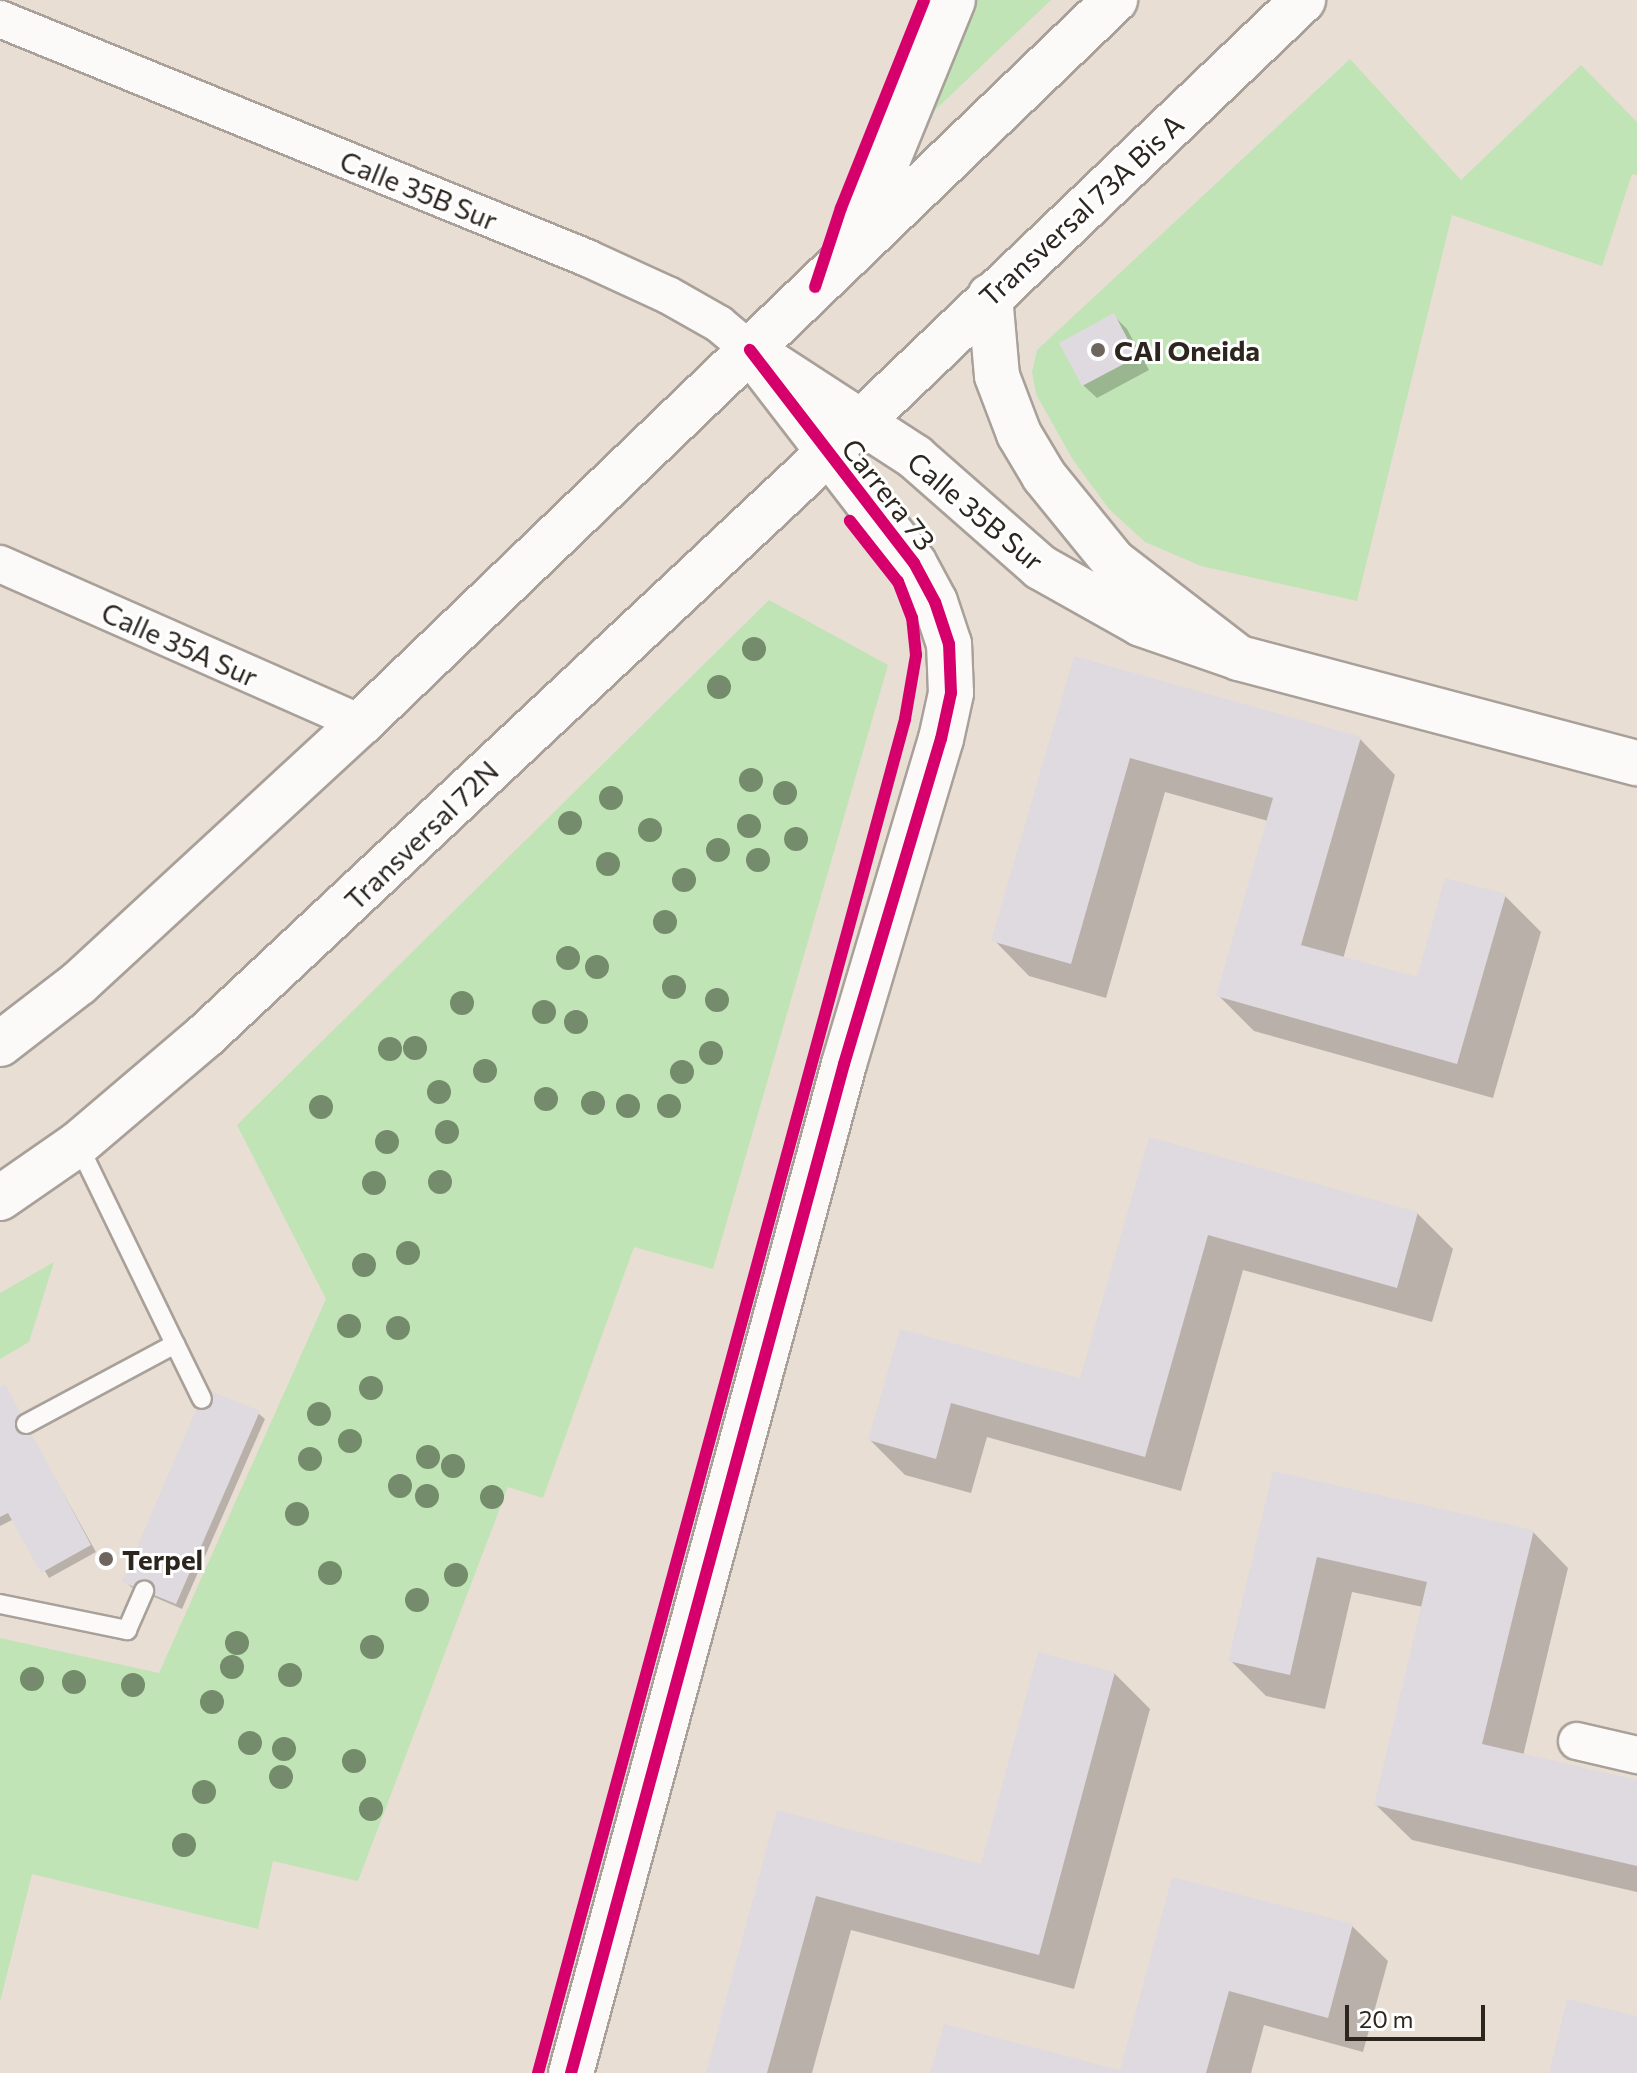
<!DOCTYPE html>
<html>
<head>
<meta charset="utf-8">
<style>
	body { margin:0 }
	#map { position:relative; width:1637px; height:2073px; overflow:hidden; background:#e8ded4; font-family:Commissioner,sans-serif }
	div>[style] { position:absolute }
	.green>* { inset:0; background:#c0e4b6 }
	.shadow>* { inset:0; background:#0003 }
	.building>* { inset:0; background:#dfdadf }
	.roads { filter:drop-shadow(2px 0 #a8a099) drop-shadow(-2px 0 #a8a099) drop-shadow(0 2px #a8a099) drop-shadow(0 -2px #a8a099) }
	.lane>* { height:18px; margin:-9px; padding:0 9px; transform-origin:9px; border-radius:9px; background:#fcfaf9 }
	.street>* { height:36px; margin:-18px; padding:0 18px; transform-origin:18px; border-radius:18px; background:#fcfaf9 }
	.secondary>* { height:44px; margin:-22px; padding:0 22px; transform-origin:22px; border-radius:22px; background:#fcfaf9 }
	.primary>* { height:44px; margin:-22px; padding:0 22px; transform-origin:22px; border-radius:22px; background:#fcfaf9 }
	.cycleway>* { height:12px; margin:-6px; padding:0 6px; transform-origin:6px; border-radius:6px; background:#d6006c }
	.trees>* { width:24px; height:24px; margin:-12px; border-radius:50%; background:#748b6c }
	.dots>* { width:22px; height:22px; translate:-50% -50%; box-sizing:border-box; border:4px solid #fff; border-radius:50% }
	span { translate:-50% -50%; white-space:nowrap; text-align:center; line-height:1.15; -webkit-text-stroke:6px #fff; paint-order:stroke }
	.street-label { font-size:28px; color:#2c261f }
	.poi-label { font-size:28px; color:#2c261f; font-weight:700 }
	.left { translate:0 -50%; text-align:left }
	.scale { position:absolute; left:1345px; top:2005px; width:140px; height:36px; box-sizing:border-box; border:4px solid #2c261f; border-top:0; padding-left:10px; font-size:24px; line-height:28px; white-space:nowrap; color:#2c261f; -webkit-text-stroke:6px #fff; paint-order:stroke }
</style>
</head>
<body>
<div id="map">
	<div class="green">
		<div style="clip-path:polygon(972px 0,1051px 0,914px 130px)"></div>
		<div style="clip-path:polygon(1350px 59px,1461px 180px,1581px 65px,1637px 122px,1637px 175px,1632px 174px,1602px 266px,1452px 215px,1357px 601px,1201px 566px,1145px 542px,1109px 509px,1073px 460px,1036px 394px,1032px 372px,1037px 350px)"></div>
		<div style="clip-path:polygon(769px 600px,888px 665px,713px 1269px,634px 1247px,543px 1498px,508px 1487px,358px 1881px,273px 1861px,258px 1929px,32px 1874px,0 2002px,0 1638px,159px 1673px,326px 1299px,237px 1125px)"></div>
		<div style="clip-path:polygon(54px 1262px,29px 1342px,0 1359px,0 1293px)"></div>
	</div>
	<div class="shadow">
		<div style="clip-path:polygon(1114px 316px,1127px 329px,1149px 370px,1097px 398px,1083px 385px)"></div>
		<div style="clip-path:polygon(1075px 659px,1360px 739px,1395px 775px,1343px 959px,1418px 980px,1505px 896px,1541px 932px,1493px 1098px,1254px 1031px,1218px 995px,1268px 821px,1165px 792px,1106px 998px,1029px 976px,994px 940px)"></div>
		<div style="clip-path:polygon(1150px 1140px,1417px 1213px,1453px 1249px,1432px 1322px,1243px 1270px,1181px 1491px,987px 1437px,971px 1493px,905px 1475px,870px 1440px,901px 1331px,1081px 1381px)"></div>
		<div style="clip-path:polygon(4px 1387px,96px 1552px,49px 1578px,14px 1519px,0 1526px,0 1389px)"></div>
		<div style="clip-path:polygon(258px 1413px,265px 1419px,182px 1609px,131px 1587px,125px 1581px)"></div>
		<div style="clip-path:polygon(1274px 1473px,1533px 1532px,1568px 1568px,1523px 1756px,1637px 1782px,1637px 1892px,1412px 1840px,1376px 1805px,1423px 1607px,1352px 1592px,1325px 1709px,1266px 1696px,1230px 1660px)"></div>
		<div style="clip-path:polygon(1114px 1673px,1150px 1709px,1074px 1989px,851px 1930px,812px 2073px,708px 2073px,778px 1813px,982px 1866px)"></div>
		<div style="clip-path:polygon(1174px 1879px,1352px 1926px,1388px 1961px,1363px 2052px,1264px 2025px,1251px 2073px,932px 2073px,1121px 2073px)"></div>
	</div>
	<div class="building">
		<div style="clip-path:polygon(1114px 313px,1137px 357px,1082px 386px,1059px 343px)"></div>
		<div style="clip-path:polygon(1074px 656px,1361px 737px,1301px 945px,1417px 977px,1445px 878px,1506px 894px,1457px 1064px,1216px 996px,1273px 798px,1130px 758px,1071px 964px,991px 941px)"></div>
		<div style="clip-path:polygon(1149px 1137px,1418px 1212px,1397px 1288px,1208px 1235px,1145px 1457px,951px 1403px,936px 1459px,868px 1440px,900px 1329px,1080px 1378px)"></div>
		<div style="clip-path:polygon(5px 1384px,91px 1545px,41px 1573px,8px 1513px,0 1517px,0 1387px)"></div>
		<div style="clip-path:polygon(205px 1389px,260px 1411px,176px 1604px,122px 1582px)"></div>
		<div style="clip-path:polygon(1273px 1471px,1534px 1530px,1482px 1744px,1637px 1780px,1637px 1866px,1374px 1805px,1427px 1582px,1317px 1557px,1290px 1675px,1228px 1661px)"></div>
		<div style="clip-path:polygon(1038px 1652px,1115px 1672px,1039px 1955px,816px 1896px,767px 2073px,706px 2073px,777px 1810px,981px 1864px)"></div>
		<div style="clip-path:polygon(1172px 1877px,1353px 1924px,1328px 2018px,1229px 1991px,1206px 2073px,930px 2073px,944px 2024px,1120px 2070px)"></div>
		<div style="clip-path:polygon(1567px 1999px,1637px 2016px,1637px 2073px,1549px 2073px)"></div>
	</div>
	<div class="roads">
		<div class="lane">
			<div style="left:175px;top:1344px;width:61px;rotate:63.9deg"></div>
			<div style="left:26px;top:1424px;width:169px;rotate:-28.2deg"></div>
			<div style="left:175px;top:1344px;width:222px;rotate:-115.9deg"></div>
			<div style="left:0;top:1604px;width:130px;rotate:11.6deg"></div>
			<div style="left:127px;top:1630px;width:43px;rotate:-66.4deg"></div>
		</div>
		<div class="street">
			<div style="left:0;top:19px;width:634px;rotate:22.15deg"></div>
			<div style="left:587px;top:258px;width:89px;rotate:24.6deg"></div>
			<div style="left:668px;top:295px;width:59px;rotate:29.6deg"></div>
			<div style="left:719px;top:324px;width:40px;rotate:40deg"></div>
			<div style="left:0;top:564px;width:394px;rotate:23.8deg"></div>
			<div style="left:1577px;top:1741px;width:62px;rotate:13.1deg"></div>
		</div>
		<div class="secondary">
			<div style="left:849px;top:255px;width:275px;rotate:-67.8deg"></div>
			<div style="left:772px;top:364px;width:171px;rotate:33deg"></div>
			<div style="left:915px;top:457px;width:167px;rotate:41.3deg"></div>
			<div style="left:1040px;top:567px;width:116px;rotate:29.4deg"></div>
			<div style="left:1141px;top:624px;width:104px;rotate:19.1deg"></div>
			<div style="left:1239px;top:658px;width:412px;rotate:14.8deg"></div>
			<div style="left:571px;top:2073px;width:1045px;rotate:-74.86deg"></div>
			<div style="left:844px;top:1064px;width:339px;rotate:-73.4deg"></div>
			<div style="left:941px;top:739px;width:47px;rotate:-77.7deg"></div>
			<div style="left:951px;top:693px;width:49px;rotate:-92.3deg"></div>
			<div style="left:949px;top:644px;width:44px;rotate:-108.4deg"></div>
			<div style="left:935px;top:602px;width:44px;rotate:-118.3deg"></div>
			<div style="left:914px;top:563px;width:269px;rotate:-127.6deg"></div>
		</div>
		<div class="primary">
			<div style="left:990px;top:296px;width:80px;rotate:85deg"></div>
			<div style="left:997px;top:376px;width:62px;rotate:69.2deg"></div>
			<div style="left:1019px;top:434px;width:49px;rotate:59.2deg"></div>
			<div style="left:1044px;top:476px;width:109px;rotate:50.9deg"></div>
			<div style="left:1113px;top:561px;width:159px;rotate:37.6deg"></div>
			<div style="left:0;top:1044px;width:100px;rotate:-37.7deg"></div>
			<div style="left:79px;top:983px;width:384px;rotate:-42.7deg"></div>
			<div style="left:361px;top:723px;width:1045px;rotate:-43.8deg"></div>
			<div style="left:0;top:1198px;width:95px;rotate:-34.7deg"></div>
			<div style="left:78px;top:1144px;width:167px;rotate:-40.4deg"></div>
			<div style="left:205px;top:1036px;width:852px;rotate:-43.1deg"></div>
			<div style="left:827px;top:454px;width:658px;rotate:-43.64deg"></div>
		</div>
	</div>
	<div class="cycleway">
		<div style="left:815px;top:287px;width:83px;rotate:-71.8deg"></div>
		<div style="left:841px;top:208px;width:224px;rotate:-68.2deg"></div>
		<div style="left:538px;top:2073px;width:1403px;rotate:-74.83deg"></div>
		<div style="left:905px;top:719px;width:65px;rotate:-80.2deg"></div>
		<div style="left:916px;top:655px;width:37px;rotate:-96deg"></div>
		<div style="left:912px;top:618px;width:39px;rotate:-111deg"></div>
		<div style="left:898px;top:582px;width:78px;rotate:-128.2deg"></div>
		<div style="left:571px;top:2073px;width:1045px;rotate:-74.86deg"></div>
		<div style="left:844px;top:1064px;width:339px;rotate:-73.4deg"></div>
		<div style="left:941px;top:739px;width:47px;rotate:-77.7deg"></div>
		<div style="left:951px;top:693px;width:49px;rotate:-92.3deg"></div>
		<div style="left:949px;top:644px;width:44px;rotate:-108.4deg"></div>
		<div style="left:935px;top:602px;width:44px;rotate:-118.3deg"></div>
		<div style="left:914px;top:563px;width:269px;rotate:-127.6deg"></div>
	</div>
	<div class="trees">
		<div style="left:754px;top:649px"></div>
		<div style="left:719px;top:687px"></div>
		<div style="left:751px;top:780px"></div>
		<div style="left:785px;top:793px"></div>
		<div style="left:611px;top:798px"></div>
		<div style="left:570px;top:823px"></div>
		<div style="left:749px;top:826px"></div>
		<div style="left:650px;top:830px"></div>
		<div style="left:796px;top:839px"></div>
		<div style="left:718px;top:850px"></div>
		<div style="left:758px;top:860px"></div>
		<div style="left:608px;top:864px"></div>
		<div style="left:684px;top:880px"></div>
		<div style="left:665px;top:922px"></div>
		<div style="left:568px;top:958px"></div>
		<div style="left:597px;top:967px"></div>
		<div style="left:674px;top:987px"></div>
		<div style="left:717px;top:1000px"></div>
		<div style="left:462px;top:1003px"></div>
		<div style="left:544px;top:1012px"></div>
		<div style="left:576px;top:1022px"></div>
		<div style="left:415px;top:1048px"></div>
		<div style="left:390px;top:1049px"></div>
		<div style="left:711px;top:1053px"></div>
		<div style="left:485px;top:1071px"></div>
		<div style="left:682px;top:1072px"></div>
		<div style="left:439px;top:1092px"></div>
		<div style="left:546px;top:1099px"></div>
		<div style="left:593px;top:1103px"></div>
		<div style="left:628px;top:1106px"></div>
		<div style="left:669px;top:1106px"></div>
		<div style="left:321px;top:1107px"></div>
		<div style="left:447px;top:1132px"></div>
		<div style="left:387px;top:1142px"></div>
		<div style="left:440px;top:1182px"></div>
		<div style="left:374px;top:1183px"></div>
		<div style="left:408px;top:1253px"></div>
		<div style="left:364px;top:1265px"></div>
		<div style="left:349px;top:1326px"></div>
		<div style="left:398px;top:1328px"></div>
		<div style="left:371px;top:1388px"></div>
		<div style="left:319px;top:1414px"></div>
		<div style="left:350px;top:1441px"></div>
		<div style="left:428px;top:1457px"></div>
		<div style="left:310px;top:1459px"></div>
		<div style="left:453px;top:1466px"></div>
		<div style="left:400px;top:1486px"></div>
		<div style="left:427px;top:1496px"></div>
		<div style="left:492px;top:1497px"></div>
		<div style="left:297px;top:1514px"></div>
		<div style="left:330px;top:1573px"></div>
		<div style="left:456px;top:1575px"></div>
		<div style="left:417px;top:1600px"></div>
		<div style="left:237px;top:1643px"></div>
		<div style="left:372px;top:1647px"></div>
		<div style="left:232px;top:1667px"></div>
		<div style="left:290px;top:1675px"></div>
		<div style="left:32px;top:1679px"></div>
		<div style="left:74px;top:1682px"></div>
		<div style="left:133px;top:1685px"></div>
		<div style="left:212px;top:1702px"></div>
		<div style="left:250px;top:1743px"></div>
		<div style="left:284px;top:1749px"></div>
		<div style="left:354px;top:1761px"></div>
		<div style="left:281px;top:1777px"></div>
		<div style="left:204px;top:1792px"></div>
		<div style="left:371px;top:1809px"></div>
		<div style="left:184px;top:1845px"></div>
	</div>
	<div class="dots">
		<div style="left:1098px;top:350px;background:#6e665e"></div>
		<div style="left:106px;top:1559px;background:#6e665e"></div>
	</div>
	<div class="street-label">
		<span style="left:419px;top:190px;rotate:22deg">Calle 35B Sur</span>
		<span style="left:1081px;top:210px;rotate:-43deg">Transversal 73A Bis A</span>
		<span style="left:889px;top:494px;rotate:52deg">Carrera 73</span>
		<span style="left:976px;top:511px;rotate:40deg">Calle 35B Sur</span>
		<span style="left:180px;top:644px;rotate:24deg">Calle 35A Sur</span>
		<span style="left:421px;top:835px;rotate:-44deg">Transversal 72N</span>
	</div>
	<div class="poi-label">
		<span class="left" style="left:1114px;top:350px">CAI Oneida</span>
		<span class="left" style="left:122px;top:1559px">Terpel</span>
	</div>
	<div class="scale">20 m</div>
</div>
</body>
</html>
